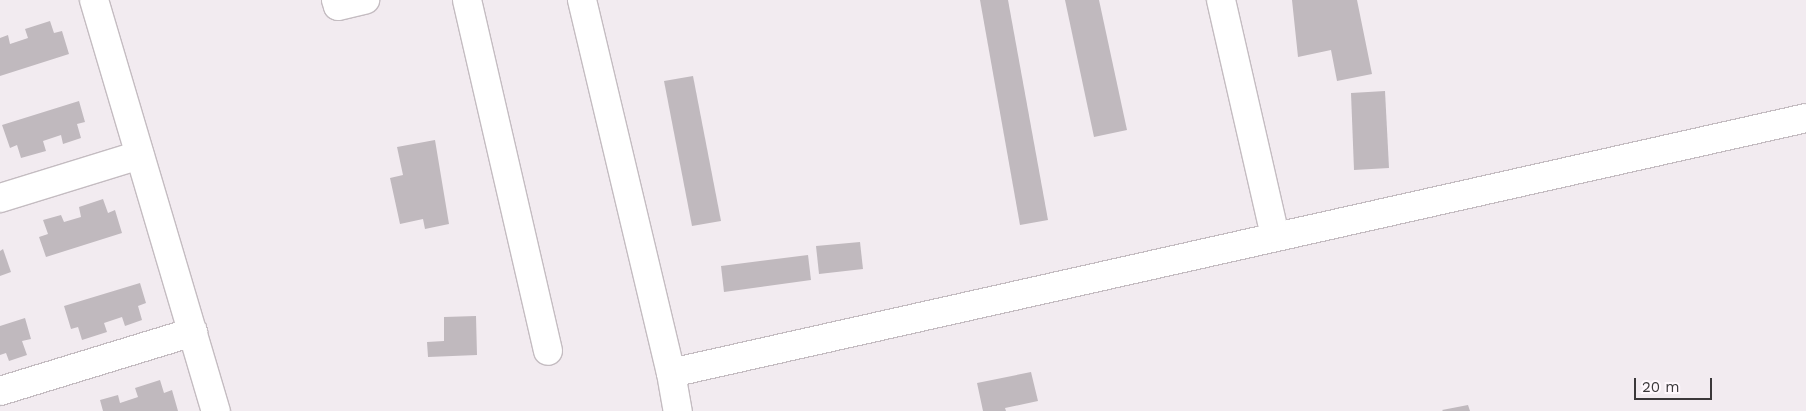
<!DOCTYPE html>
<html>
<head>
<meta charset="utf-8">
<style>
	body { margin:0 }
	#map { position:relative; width:1806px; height:411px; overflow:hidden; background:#f2ebf0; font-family:"Work Sans",sans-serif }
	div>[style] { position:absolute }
	.building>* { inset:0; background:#c0b9be }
	.roads { filter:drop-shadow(1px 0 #c4bcc1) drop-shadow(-1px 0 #c4bcc1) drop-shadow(0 1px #c4bcc1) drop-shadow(0 -1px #c4bcc1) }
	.minor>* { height:28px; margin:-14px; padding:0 14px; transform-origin:14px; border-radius:14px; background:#fff }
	span { translate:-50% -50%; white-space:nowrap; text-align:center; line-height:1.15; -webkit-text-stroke:4.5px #fff8fd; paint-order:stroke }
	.scale { position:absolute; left:1634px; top:378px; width:78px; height:22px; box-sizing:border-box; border:2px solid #3b383a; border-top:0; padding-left:6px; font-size:15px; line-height:18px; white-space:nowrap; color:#3b383a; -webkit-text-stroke:4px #fff8fd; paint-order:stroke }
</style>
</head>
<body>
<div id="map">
	<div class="building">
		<div style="clip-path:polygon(980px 0,1008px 0,1048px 220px,1020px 225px)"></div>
		<div style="clip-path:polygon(1065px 0,1099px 0,1127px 130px,1094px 137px)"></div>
		<div style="clip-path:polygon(1292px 0,1357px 0,1372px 74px,1337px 81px,1331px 50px,1298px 57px)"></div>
		<div style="clip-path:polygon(50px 21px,54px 33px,62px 31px,69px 54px,0 76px,0 38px,8px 35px,10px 44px,28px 38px,25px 29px)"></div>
		<div style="clip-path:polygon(693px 76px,721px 221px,692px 226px,664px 81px)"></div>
		<div style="clip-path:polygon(1385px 91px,1389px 168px,1354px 170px,1351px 93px)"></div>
		<div style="clip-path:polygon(79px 101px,85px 122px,77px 124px,81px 138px,63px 144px,61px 135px,43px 141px,46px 151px,21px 158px,17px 145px,10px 148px,2px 125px)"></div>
		<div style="clip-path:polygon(435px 140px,449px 224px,425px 229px,423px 219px,400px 224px,390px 178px,403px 175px,397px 147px)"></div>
		<div style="clip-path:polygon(103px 199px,108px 213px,115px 210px,122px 233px,46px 257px,39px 237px,48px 234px,43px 220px,61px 215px,64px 222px,81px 217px,79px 207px)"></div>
		<div style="clip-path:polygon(860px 242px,863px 269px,819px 274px,816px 246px)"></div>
		<div style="clip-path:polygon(3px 249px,11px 272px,0 276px,0 251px)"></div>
		<div style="clip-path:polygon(808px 255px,811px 280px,724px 292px,721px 266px)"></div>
		<div style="clip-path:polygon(140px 283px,146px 303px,138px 306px,142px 320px,125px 326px,122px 317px,104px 323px,107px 332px,82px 340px,78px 327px,71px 329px,64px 306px)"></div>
		<div style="clip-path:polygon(476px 316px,477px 355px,428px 357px,427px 342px,444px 341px,444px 317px)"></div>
		<div style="clip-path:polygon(25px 318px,31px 339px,22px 341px,27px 355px,9px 361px,6px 353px,0 355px,0 326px)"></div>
		<div style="clip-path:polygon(1031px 372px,1038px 401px,1005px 408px,1006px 411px,983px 411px,977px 383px)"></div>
		<div style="clip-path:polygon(160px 380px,164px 393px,172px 390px,178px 411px,103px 411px,100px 400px,118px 395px,120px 403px,138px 397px,135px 388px)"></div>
		<div style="clip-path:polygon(1468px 405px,1470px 411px,1443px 411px,1442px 410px)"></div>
	</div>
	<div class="roads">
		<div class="minor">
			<div style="left:94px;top:0;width:429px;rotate:73.5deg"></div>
			<div style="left:336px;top:0;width:6px;rotate:72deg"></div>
			<div style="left:338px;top:6px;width:28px;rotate:-13deg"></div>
			<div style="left:467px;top:0;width:360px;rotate:77deg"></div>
			<div style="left:582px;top:0;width:383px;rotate:76.6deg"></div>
			<div style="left:671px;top:373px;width:1163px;rotate:-12.66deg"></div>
			<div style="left:1221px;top:0;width:241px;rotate:77.1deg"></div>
			<div style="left:0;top:198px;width:146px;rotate:-17.1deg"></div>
			<div style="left:671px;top:373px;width:39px;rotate:80deg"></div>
			<div style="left:0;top:391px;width:202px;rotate:-17deg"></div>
		</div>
	</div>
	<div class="scale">20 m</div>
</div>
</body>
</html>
